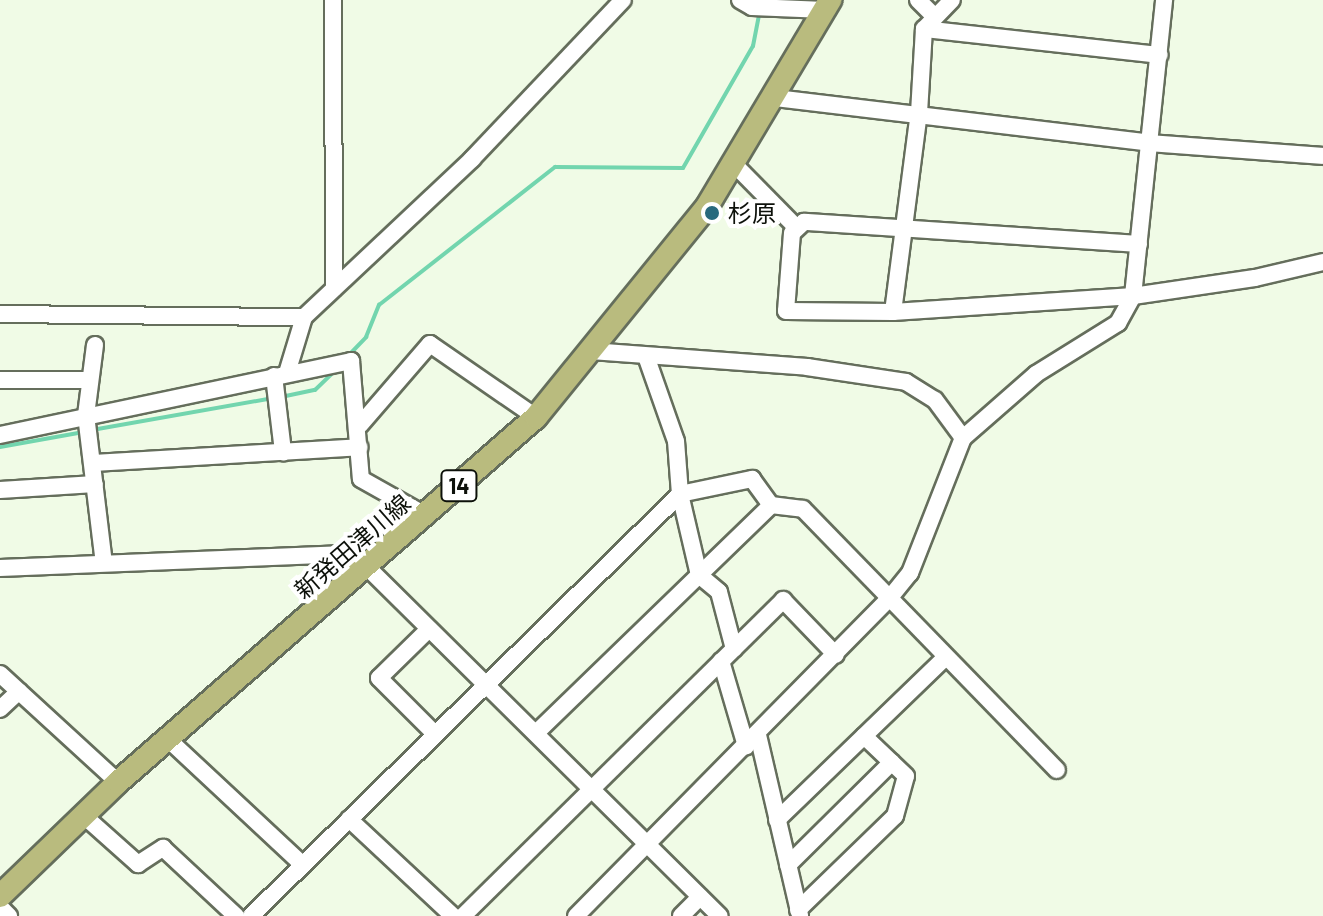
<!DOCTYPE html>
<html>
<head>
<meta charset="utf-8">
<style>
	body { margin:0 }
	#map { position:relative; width:1323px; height:916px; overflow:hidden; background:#f0fbe6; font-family:Barlow,"Noto Sans JP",sans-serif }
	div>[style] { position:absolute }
	.stream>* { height:4px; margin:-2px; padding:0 2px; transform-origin:2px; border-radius:2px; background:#72d5ae }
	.roads { filter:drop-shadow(2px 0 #656e5c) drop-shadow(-2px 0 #656e5c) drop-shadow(0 2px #656e5c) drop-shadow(0 -2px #656e5c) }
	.minor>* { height:16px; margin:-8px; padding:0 8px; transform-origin:8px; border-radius:8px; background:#fff }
	.major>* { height:22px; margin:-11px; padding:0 11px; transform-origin:11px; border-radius:11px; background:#b9bb7e }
	.dots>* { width:22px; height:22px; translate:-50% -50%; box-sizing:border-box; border:4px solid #fff; border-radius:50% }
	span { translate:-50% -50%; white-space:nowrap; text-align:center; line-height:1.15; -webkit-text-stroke:8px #fff; paint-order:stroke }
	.shield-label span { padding:2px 6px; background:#fff; border:2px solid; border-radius:6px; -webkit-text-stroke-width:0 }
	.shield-label { font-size:22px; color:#0d110a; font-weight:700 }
	.poi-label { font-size:24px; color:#0d110a }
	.left { translate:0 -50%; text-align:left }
	.street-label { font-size:24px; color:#0d110a }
</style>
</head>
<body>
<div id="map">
	<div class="stream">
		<div style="left:347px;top:357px;width:28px;rotate:-46deg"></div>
		<div style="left:366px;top:337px;width:35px;rotate:-68deg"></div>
		<div style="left:379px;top:305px;width:224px;rotate:-38.1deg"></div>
		<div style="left:555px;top:167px;width:128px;rotate:0.4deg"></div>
		<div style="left:683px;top:168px;width:141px;rotate:-60.2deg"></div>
		<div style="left:753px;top:46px;width:37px;rotate:-79deg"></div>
		<div style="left:281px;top:397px;width:35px;rotate:-12deg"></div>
		<div style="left:315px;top:390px;width:29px;rotate:-44deg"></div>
		<div style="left:92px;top:430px;width:184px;rotate:-10deg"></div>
		<div style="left:0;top:447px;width:85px;rotate:-10.1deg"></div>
	</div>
	<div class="roads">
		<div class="minor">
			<div style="left:333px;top:0;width:288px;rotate:89.8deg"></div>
			<div style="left:740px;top:0;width:14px;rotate:30deg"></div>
			<div style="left:752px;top:7px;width:73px;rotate:2.4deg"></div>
			<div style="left:918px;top:0;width:23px;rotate:45deg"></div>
			<div style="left:924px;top:29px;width:237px;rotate:6.3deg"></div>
			<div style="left:775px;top:98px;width:378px;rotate:6.8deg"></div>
			<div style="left:1150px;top:143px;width:173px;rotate:4.3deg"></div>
			<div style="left:733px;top:163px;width:88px;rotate:45.5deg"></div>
			<div style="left:1139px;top:244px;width:336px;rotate:-176.2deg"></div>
			<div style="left:804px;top:222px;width:16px;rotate:137deg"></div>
			<div style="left:792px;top:233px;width:78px;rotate:94.4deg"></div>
			<div style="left:786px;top:311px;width:107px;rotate:0.5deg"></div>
			<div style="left:893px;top:312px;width:241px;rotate:-3.8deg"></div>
			<div style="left:1133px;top:296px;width:123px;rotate:-8.4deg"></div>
			<div style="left:1255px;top:278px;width:70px;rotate:-13.2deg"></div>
			<div style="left:893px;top:312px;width:201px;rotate:-82.6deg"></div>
			<div style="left:919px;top:113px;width:84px;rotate:-86.6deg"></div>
			<div style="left:924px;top:29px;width:40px;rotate:-46deg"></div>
			<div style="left:0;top:314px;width:304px;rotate:0.6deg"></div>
			<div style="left:95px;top:345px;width:71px;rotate:97.3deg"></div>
			<div style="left:86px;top:415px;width:149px;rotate:83.1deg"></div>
			<div style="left:591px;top:351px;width:217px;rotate:4.2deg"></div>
			<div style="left:807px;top:367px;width:100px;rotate:8.6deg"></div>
			<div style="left:906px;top:382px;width:34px;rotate:32deg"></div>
			<div style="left:935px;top:400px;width:47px;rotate:53.6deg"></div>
			<div style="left:646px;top:356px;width:90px;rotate:70.6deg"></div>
			<div style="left:676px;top:441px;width:53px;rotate:85.7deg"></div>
			<div style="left:680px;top:494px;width:83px;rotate:76.8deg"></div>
			<div style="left:699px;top:575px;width:26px;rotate:40deg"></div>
			<div style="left:719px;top:592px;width:59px;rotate:75.3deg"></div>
			<div style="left:287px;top:373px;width:59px;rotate:-73.1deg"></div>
			<div style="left:304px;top:317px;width:231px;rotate:-43.2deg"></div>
			<div style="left:472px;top:159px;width:219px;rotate:-46.5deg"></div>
			<div style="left:274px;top:376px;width:77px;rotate:83.2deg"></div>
			<div style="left:0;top:380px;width:90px"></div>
			<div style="left:360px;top:425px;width:107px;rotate:-49.2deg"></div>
			<div style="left:430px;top:344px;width:129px;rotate:34.6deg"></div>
			<div style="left:0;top:435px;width:359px;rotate:-11.9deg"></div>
			<div style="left:351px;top:361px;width:118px;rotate:85.2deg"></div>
			<div style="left:361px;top:479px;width:76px;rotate:29.3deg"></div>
			<div style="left:93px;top:463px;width:267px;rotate:-3.4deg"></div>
			<div style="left:0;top:490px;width:95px;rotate:-3.6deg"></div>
			<div style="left:0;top:568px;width:346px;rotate:-2.3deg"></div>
			<div style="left:346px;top:554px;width:25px;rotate:32deg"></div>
			<div style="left:367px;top:567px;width:496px;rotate:44.7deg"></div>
			<div style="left:429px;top:629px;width:70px;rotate:135.6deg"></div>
			<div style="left:379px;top:678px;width:78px;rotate:45deg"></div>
			<div style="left:721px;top:661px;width:89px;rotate:73.6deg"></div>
			<div style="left:0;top:674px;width:160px;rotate:42.5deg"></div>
			<div style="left:0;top:709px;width:26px;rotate:-43deg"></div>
			<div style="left:536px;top:733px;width:327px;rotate:-44.1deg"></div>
			<div style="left:758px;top:735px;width:186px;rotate:76.9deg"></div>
			<div style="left:170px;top:741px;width:182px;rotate:43deg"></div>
			<div style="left:83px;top:815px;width:74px;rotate:41.7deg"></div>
			<div style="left:138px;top:864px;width:30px;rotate:-33deg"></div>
			<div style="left:163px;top:848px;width:100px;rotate:43deg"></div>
			<div style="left:349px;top:819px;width:142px;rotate:43deg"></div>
			<div style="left:777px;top:820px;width:235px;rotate:-44deg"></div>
			<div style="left:788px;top:865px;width:146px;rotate:-44.7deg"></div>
			<div style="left:0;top:907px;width:13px;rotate:45deg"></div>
			<div style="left:798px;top:910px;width:135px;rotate:-44.1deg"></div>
			<div style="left:895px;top:816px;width:41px;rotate:-74.6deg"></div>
			<div style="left:906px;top:776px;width:58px;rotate:-136.4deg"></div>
			<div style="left:251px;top:916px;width:602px;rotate:-44.53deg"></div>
			<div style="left:680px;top:494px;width:74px;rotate:-11.8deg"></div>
			<div style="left:752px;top:479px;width:32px;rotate:54deg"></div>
			<div style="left:771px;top:505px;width:32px;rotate:7deg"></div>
			<div style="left:803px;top:509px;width:364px;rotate:45.8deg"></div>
			<div style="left:463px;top:916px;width:450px;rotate:-44.6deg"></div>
			<div style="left:783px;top:600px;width:76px;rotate:46.1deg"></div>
			<div style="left:576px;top:916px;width:444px;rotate:-45.4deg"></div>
			<div style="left:888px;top:600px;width:35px;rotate:-51deg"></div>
			<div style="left:910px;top:573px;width:145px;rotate:-68.6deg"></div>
			<div style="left:963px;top:438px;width:97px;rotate:-41.2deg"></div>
			<div style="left:1036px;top:374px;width:97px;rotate:-31.9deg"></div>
			<div style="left:1118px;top:323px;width:31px;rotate:-61deg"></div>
			<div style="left:1133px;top:296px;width:298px;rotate:-84deg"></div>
			<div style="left:681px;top:916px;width:27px;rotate:-45deg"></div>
		</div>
		<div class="major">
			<div style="left:0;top:896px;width:164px;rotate:-44deg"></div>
			<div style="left:118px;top:782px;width:555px;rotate:-41.13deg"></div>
			<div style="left:536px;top:417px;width:273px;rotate:-50.9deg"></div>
			<div style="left:708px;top:205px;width:239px;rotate:-59.2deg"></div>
		</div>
	</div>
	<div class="dots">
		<div style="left:712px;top:213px;background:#28697d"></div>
	</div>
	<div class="shield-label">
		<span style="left:459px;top:486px">14</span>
	</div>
	<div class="poi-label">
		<span class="left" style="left:728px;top:213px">杉原</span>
	</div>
	<div class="street-label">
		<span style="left:352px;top:546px;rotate:-41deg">新発田津川線</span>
	</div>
</div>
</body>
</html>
